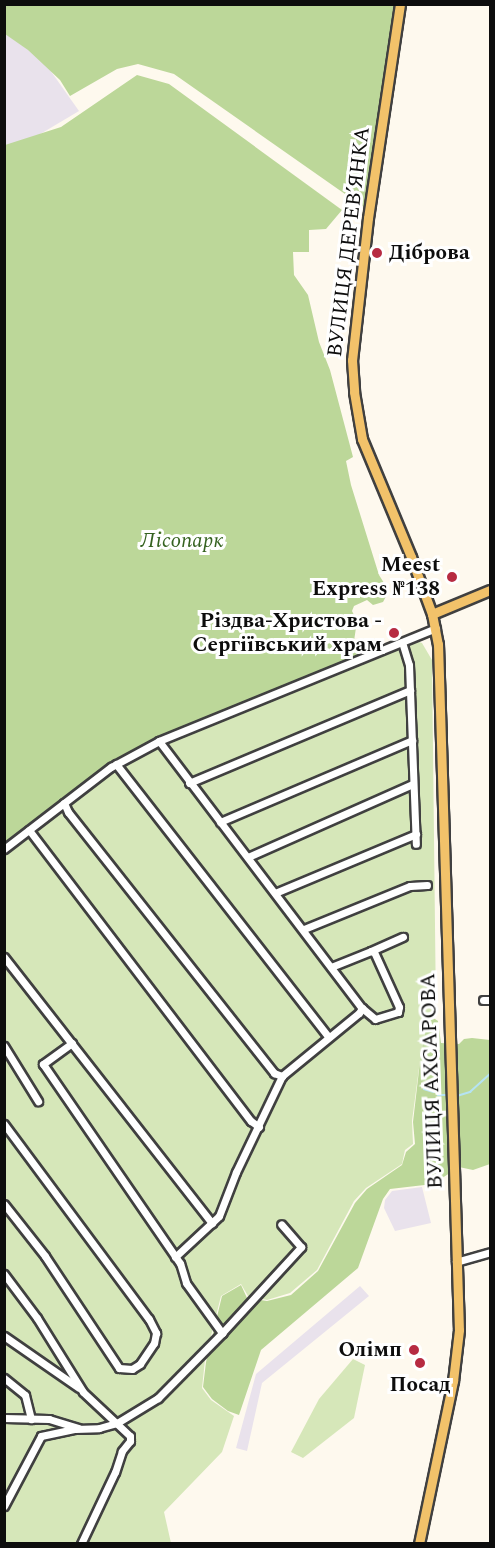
<!DOCTYPE html>
<html>
<head>
<meta charset="utf-8">
<style>
	body { margin:0 }
	#map { position:relative; width:495px; height:1548px; overflow:hidden; background:#fef9ee; font-family:Spectral,serif }
	div>[style] { position:absolute }
	.industrial>* { inset:0; background:#e9e2ec }
	.green>* { inset:0; background:#d6e7b9 }
	.forest>* { inset:0; background:#bcd799 }
	.stream>* { height:1.5px; margin:-0.75px; padding:0 0.75px; transform-origin:0.75px; border-radius:0.75px; background:#b5e3f3 }
	.roads { filter:drop-shadow(2px 0 #404040) drop-shadow(-2px 0 #404040) drop-shadow(0 2px #404040) drop-shadow(0 -2px #404040) }
	.minor>* { height:7px; margin:-3.5px; padding:0 3.5px; transform-origin:3.5px; border-radius:3.5px; background:#fff }
	.major>* { height:9px; margin:-4.5px; padding:0 4.5px; transform-origin:4.5px; border-radius:4.5px; background:#f2c26a }
	.dots>* { width:16px; height:16px; translate:-50% -50%; box-sizing:border-box; border:3px solid #fff; border-radius:50% }
	span { translate:-50% -50%; white-space:nowrap; text-align:center; line-height:1.15; -webkit-text-stroke:6px #fff; paint-order:stroke }
	.street-label { font-size:21px; color:#0d0d0d }
	.poi-label { font-size:21px; color:#0d0d0d; font-weight:700 }
	.left { translate:0 -50%; text-align:left }
	.right { translate:-100% -50%; text-align:right }
	.park-label { font-size:21px; color:#356220; font-style:italic }
	.frame { position:absolute; inset:0; border:6px solid #0d0d0d; pointer-events:none }
</style>
</head>
<body>
<div id="map">
	<div class="industrial">
		<div style="clip-path:polygon(4px 5px,79px 111px,5px 155px,4px 154px)"></div>
		<div style="clip-path:polygon(422px 1187px,431px 1223px,395px 1231px,384px 1208px,385px 1200px,392px 1191px)"></div>
		<div style="clip-path:polygon(360px 1286px,369px 1296px,262px 1383px,247px 1451px,236px 1448px,256px 1374px)"></div>
	</div>
	<div class="green">
		<div style="clip-path:polygon(414px 640px,422px 643px,432px 660px,436px 1013px,426px 1028px,421px 1053px,412px 1121px,413px 1144px,405px 1150px,402px 1164px,366px 1188px,354px 1201px,317px 1270px,290px 1293px,267px 1300px,248px 1296px,241px 1284px,221px 1296px,205px 1360px,202px 1388px,211px 1400px,234px 1416px,222px 1452px,164px 1512px,171px 1543px,5px 1544px,5px 856px,117px 769px,163px 742px)"></div>
		<div style="clip-path:polygon(353px 1359px,365px 1365px,354px 1418px,303px 1458px,291px 1452px,319px 1399px)"></div>
	</div>
	<div class="forest">
		<div style="clip-path:polygon(5px 4px,395px 5px,365px 208px,174px 74px,138px 64px,117px 69px,70px 96px,60px 80px,28px 50px,5px 34px)"></div>
		<div style="clip-path:polygon(137px 75px,169px 84px,342px 210px,326px 229px,309px 230px,309px 252px,293px 252px,294px 275px,308px 295px,319px 342px,330px 370px,353px 457px,346px 461px,351px 485px,379px 575px,389px 591px,383px 602px,373px 605px,367px 600px,354px 606px,352px 611px,357px 621px,354px 641px,363px 642px,378px 639px,375px 649px,377px 653px,163px 742px,117px 769px,5px 856px,5px 145px,61px 127px)"></div>
		<div style="clip-path:polygon(432px 1017px,438px 1021px,441px 1043px,459px 1044px,464px 1039px,472px 1038px,490px 1040px,490px 1164px,473px 1170px,459px 1167px,433px 1184px,390px 1189px,383px 1199px,358px 1268px,261px 1350px,239px 1415px,228px 1411px,212px 1399px,203px 1387px,206px 1362px,222px 1296px,241px 1285px,247px 1298px,267px 1301px,291px 1295px,318px 1271px,355px 1203px,367px 1189px,402px 1165px,406px 1152px,415px 1144px,413px 1122px,421px 1053px,426px 1028px)"></div>
	</div>
	<div class="stream">
		<div style="left:424px;top:1089px;width:10px;rotate:17deg"></div>
		<div style="left:438px;top:1095px;width:11px"></div>
		<div style="left:457px;top:1096px;width:14px;rotate:-17deg"></div>
		<div style="left:470px;top:1092px;width:27px;rotate:-42deg"></div>
	</div>
	<div class="roads">
		<div class="minor">
			<div style="left:402px;top:642px;width:24px;rotate:73deg"></div>
			<div style="left:409px;top:665px;width:179px;rotate:87.8deg"></div>
			<div style="left:159px;top:741px;width:335px;rotate:52.8deg"></div>
			<div style="left:362px;top:1008px;width:17px;rotate:40deg"></div>
			<div style="left:375px;top:1019px;width:24px;rotate:-17deg"></div>
			<div style="left:398px;top:1012px;width:5px;rotate:-79deg"></div>
			<div style="left:399px;top:1007px;width:60px;rotate:-114.4deg"></div>
			<div style="left:374px;top:952px;width:3px;rotate:-162deg"></div>
			<div style="left:371px;top:951px;width:43px;rotate:158.2deg"></div>
			<div style="left:116px;top:764px;width:345px;rotate:52.1deg"></div>
			<div style="left:189px;top:783px;width:240px;rotate:-22.8deg"></div>
			<div style="left:64px;top:803px;width:10px;rotate:66deg"></div>
			<div style="left:68px;top:812px;width:333px;rotate:51.7deg"></div>
			<div style="left:274px;top:1073px;width:9px;rotate:21deg"></div>
			<div style="left:220px;top:822px;width:209px;rotate:-23.1deg"></div>
			<div style="left:29px;top:830px;width:366px;rotate:52.7deg"></div>
			<div style="left:251px;top:1121px;width:10px;rotate:37deg"></div>
			<div style="left:4px;top:849px;width:135px;rotate:-37.5deg"></div>
			<div style="left:111px;top:767px;width:55px;rotate:-28.4deg"></div>
			<div style="left:159px;top:741px;width:299px;rotate:-22.2deg"></div>
			<div style="left:248px;top:857px;width:180px;rotate:-23.9deg"></div>
			<div style="left:275px;top:893px;width:153px;rotate:-22.7deg"></div>
			<div style="left:304px;top:929px;width:114px;rotate:-22.1deg"></div>
			<div style="left:410px;top:886px;width:17px;rotate:-3deg"></div>
			<div style="left:371px;top:951px;width:35px;rotate:-24deg"></div>
			<div style="left:4px;top:957px;width:338px;rotate:52deg"></div>
			<div style="left:483px;top:1000px;width:7px"></div>
			<div style="left:72px;top:1043px;width:36px;rotate:144deg"></div>
			<div style="left:43px;top:1064px;width:242px;rotate:55.5deg"></div>
			<div style="left:180px;top:1263px;width:21px;rotate:73deg"></div>
			<div style="left:186px;top:1283px;width:62px;rotate:54.2deg"></div>
			<div style="left:4px;top:1046px;width:65px;rotate:58.3deg"></div>
			<div style="left:4px;top:1124px;width:243px;rotate:53.4deg"></div>
			<div style="left:149px;top:1319px;width:16px;rotate:63deg"></div>
			<div style="left:156px;top:1333px;width:10px;rotate:101deg"></div>
			<div style="left:154px;top:1343px;width:25px;rotate:124deg"></div>
			<div style="left:140px;top:1364px;width:9px;rotate:148deg"></div>
			<div style="left:132px;top:1369px;width:13px;rotate:-176deg"></div>
			<div style="left:119px;top:1368px;width:134px;rotate:-123.5deg"></div>
			<div style="left:45px;top:1256px;width:66px;rotate:-128.3deg"></div>
			<div style="left:175px;top:1257px;width:60px;rotate:-43deg"></div>
			<div style="left:219px;top:1216px;width:47px;rotate:-68.9deg"></div>
			<div style="left:236px;top:1172px;width:106px;rotate:-64.4deg"></div>
			<div style="left:282px;top:1076px;width:99px;rotate:-39.3deg"></div>
			<div style="left:359px;top:1013px;width:6px;rotate:-59deg"></div>
			<div style="left:456px;top:1262px;width:35px;rotate:-16deg"></div>
			<div style="left:4px;top:1274px;width:55px;rotate:53.1deg"></div>
			<div style="left:37px;top:1318px;width:87px;rotate:58.1deg"></div>
			<div style="left:83px;top:1392px;width:64px;rotate:43.1deg"></div>
			<div style="left:130px;top:1436px;width:5px;rotate:90deg"></div>
			<div style="left:130px;top:1441px;width:13px;rotate:129deg"></div>
			<div style="left:122px;top:1451px;width:22px;rotate:108deg"></div>
			<div style="left:115px;top:1472px;width:80px;rotate:115.3deg"></div>
			<div style="left:4px;top:1336px;width:91px;rotate:34.7deg"></div>
			<div style="left:4px;top:1378px;width:27px;rotate:39deg"></div>
			<div style="left:25px;top:1395px;width:25px;rotate:76deg"></div>
			<div style="left:4px;top:1418px;width:45px;rotate:1.3deg"></div>
			<div style="left:49px;top:1419px;width:31px;rotate:17deg"></div>
			<div style="left:4px;top:1506px;width:79px;rotate:-62.1deg"></div>
			<div style="left:41px;top:1436px;width:35px;rotate:-12deg"></div>
			<div style="left:75px;top:1429px;width:24px;rotate:-2deg"></div>
			<div style="left:99px;top:1428px;width:19px;rotate:-16deg"></div>
			<div style="left:117px;top:1423px;width:48px;rotate:-31.4deg"></div>
			<div style="left:158px;top:1398px;width:91px;rotate:-45.4deg"></div>
			<div style="left:222px;top:1333px;width:117px;rotate:-47.4deg"></div>
			<div style="left:301px;top:1247px;width:30px;rotate:-131deg"></div>
		</div>
		<div class="major">
			<div style="left:400px;top:4px;width:216px;rotate:98.5deg"></div>
			<div style="left:368px;top:218px;width:143px;rotate:96.4deg"></div>
			<div style="left:352px;top:360px;width:32px;rotate:86deg"></div>
			<div style="left:354px;top:392px;width:48px;rotate:80.3deg"></div>
			<div style="left:362px;top:439px;width:128px;rotate:67.4deg"></div>
			<div style="left:411px;top:557px;width:61px;rotate:69.8deg"></div>
			<div style="left:432px;top:614px;width:31px;rotate:79deg"></div>
			<div style="left:438px;top:644px;width:686px;rotate:88.25deg"></div>
			<div style="left:459px;top:1330px;width:51px;rotate:96.7deg"></div>
			<div style="left:453px;top:1381px;width:167px;rotate:101.8deg"></div>
			<div style="left:432px;top:614px;width:63px;rotate:-22.5deg"></div>
		</div>
	</div>
	<div class="dots">
		<div style="left:377px;top:253px;background:#b72b42"></div>
		<div style="left:452px;top:577px;background:#b72b42"></div>
		<div style="left:394px;top:633px;background:#b72b42"></div>
		<div style="left:414px;top:1350px;background:#b72b42"></div>
		<div style="left:420px;top:1363px;background:#b72b42"></div>
	</div>
	<div class="street-label">
		<span style="left:349px;top:242px;rotate:-83deg">ВУЛИЦЯ ДЕРЕВ’ЯНКА</span>
		<span style="left:432px;top:1081px;rotate:-92deg">ВУЛИЦЯ АХСАРОВА</span>
	</div>
	<div class="poi-label">
		<span class="left" style="left:389px;top:253px">Діброва</span>
		<span class="right" style="left:440px;top:577px">Meest<br>Express №138</span>
		<span class="right" style="left:382px;top:633px">Різдва-Христова -<br>Сергіївський храм</span>
		<span class="right" style="left:402px;top:1350px">Олімп</span>
		<span style="left:420px;top:1385px">Посад</span>
	</div>
	<div class="park-label">
		<span style="left:182px;top:541px">Лісопарк</span>
	</div>
	<div class="frame"></div>
</div>
</body>
</html>
